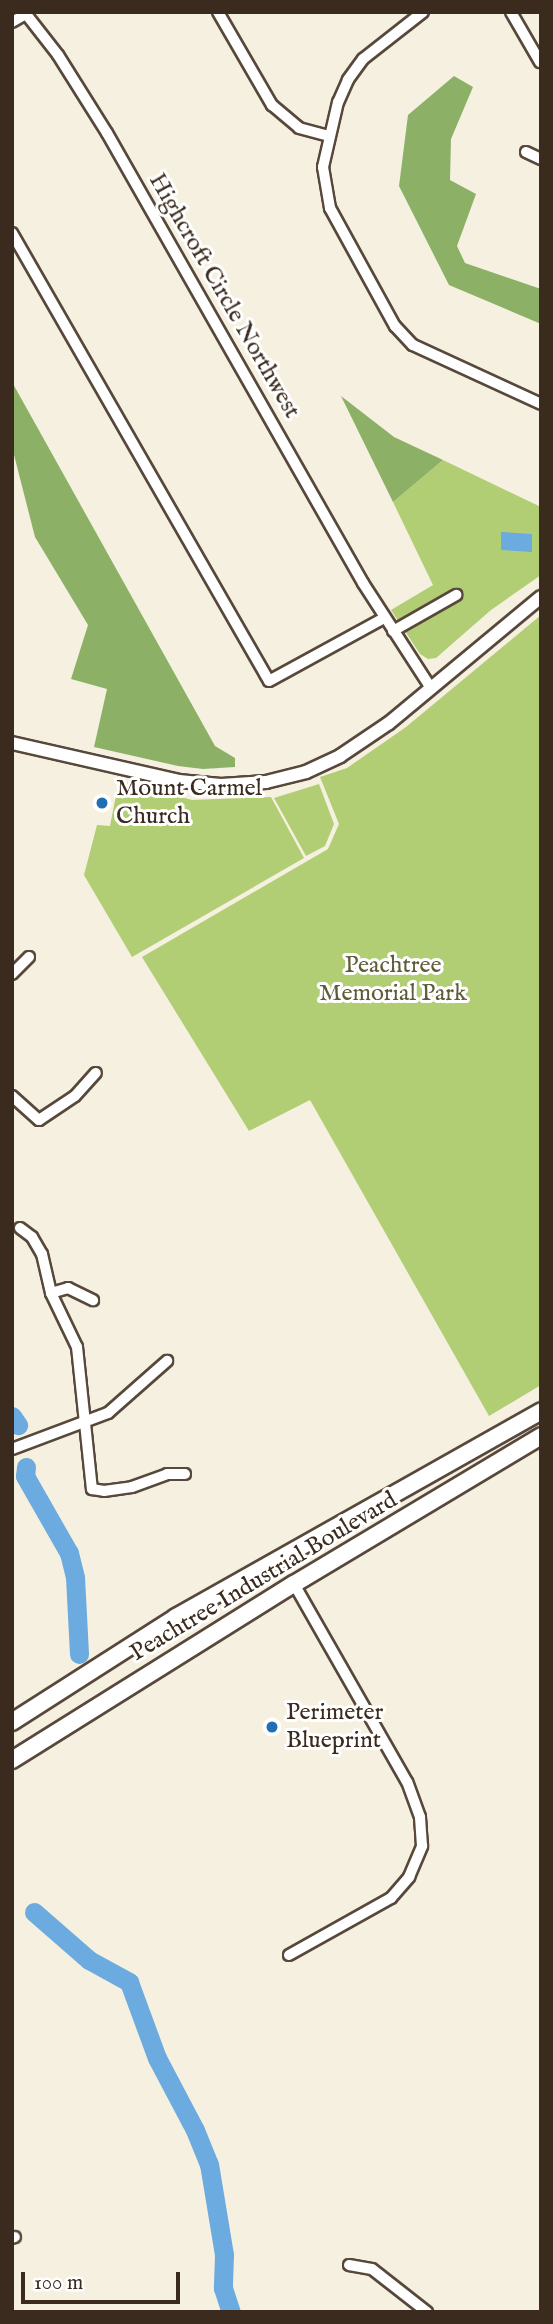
<!DOCTYPE html>
<html>
<head>
<meta charset="utf-8">
<style>
	body { margin:0 }
	#map { position:relative; width:553px; height:2324px; overflow:hidden; background:#f5f0df; font-family:"IM FELL English",serif }
	div>[style] { position:absolute }
	.green>* { inset:0; background:#b1ce75 }
	.forest>* { inset:0; background:#8cb166 }
	.water>* { inset:0; background:#6babdf }
	.river>* { height:19px; margin:-9.5px; padding:0 9.5px; transform-origin:9.5px; border-radius:9.5px; background:#6babdf }
	.roads { filter:drop-shadow(2px 0 #57483b) drop-shadow(-2px 0 #57483b) drop-shadow(0 2px #57483b) drop-shadow(0 -2px #57483b) }
	.minor>* { height:10px; margin:-5px; padding:0 5px; transform-origin:5px; border-radius:5px; background:#fff }
	.tertiary>* { height:12px; margin:-6px; padding:0 6px; transform-origin:6px; border-radius:6px; background:#fff }
	.trunk>* { height:16px; margin:-8px; padding:0 8px; transform-origin:8px; border-radius:8px; background:#fff }
	.dots>* { width:19px; height:19px; translate:-50% -50%; box-sizing:border-box; border:4px solid #fff; border-radius:50% }
	span { translate:-50% -50%; white-space:nowrap; text-align:center; line-height:1.15; -webkit-text-stroke:6px #fff; paint-order:stroke }
	.street-label { font-size:24px; color:#3b2a1e }
	.poi-label { font-size:24px; color:#3b2a1e }
	.left { translate:0 -50%; text-align:left }
	.park-label { font-size:24px; color:#5e5b38 }
	.frame { position:absolute; inset:0; border:14px solid #3b2a1e; pointer-events:none }
	.scale { position:absolute; left:21px; top:2272px; width:159px; height:32px; box-sizing:border-box; border:4px solid #3b2a1e; border-top:0; padding-left:9px; font-size:21px; line-height:24px; white-space:nowrap; color:#3b2a1e; -webkit-text-stroke:5px #fff; paint-order:stroke }
</style>
</head>
<body>
<div id="map">
	<div class="green">
		<div style="clip-path:polygon(443px 460px,541px 507px,541px 575px,491px 610px,436px 658px,428px 659px,420px 654px,391px 610px,433px 585px,393px 502px)"></div>
		<div style="clip-path:polygon(541px 615px,541px 1385px,489px 1416px,310px 1100px,249px 1131px,142px 957px,328px 849px,339px 824px,320px 777px,347px 768px,406px 727px)"></div>
		<div style="clip-path:polygon(119px 780px,192px 800px,271px 797px,304px 858px,132px 957px,84px 875px,97px 825px,110px 826px)"></div>
		<div style="clip-path:polygon(319px 784px,334px 824px,325px 846px,306px 856px,274px 798px)"></div>
	</div>
	<div class="forest">
		<div style="clip-path:polygon(454px 76px,473px 87px,451px 139px,450px 180px,476px 194px,457px 246px,465px 263px,541px 289px,541px 324px,449px 285px,399px 186px,408px 115px)"></div>
		<div style="clip-path:polygon(12px 382px,215px 746px,235px 758px,235px 767px,203px 769px,178px 766px,94px 747px,107px 689px,71px 679px,88px 625px,35px 537px,12px 447px)"></div>
		<div style="clip-path:polygon(341px 396px,394px 437px,443px 460px,393px 502px)"></div>
	</div>
	<div class="water">
		<div style="clip-path:polygon(501px 532px,532px 534px,532px 552px,501px 550px)"></div>
	</div>
	<div class="river">
		<div style="left:12px;top:1416px;width:11px;rotate:56deg"></div>
		<div style="left:26px;top:1467px;width:9px;rotate:96deg"></div>
		<div style="left:25px;top:1476px;width:89px;rotate:60.3deg"></div>
		<div style="left:69px;top:1553px;width:25px;rotate:76deg"></div>
		<div style="left:75px;top:1577px;width:77px;rotate:87deg"></div>
		<div style="left:34px;top:1912px;width:73px;rotate:41.1deg"></div>
		<div style="left:89px;top:1960px;width:46px;rotate:28.8deg"></div>
		<div style="left:129px;top:1982px;width:81px;rotate:69.8deg"></div>
		<div style="left:157px;top:2058px;width:81px;rotate:62.2deg"></div>
		<div style="left:195px;top:2130px;width:37px;rotate:68deg"></div>
		<div style="left:209px;top:2164px;width:92px;rotate:80.6deg"></div>
		<div style="left:224px;top:2255px;width:33px;rotate:92deg"></div>
		<div style="left:223px;top:2288px;width:25px;rotate:72deg"></div>
	</div>
	<div class="roads">
		<div class="minor">
			<div style="left:218px;top:12px;width:108px;rotate:59.9deg"></div>
			<div style="left:272px;top:105px;width:35px;rotate:40deg"></div>
			<div style="left:299px;top:128px;width:31px;rotate:15deg"></div>
			<div style="left:423px;top:12px;width:76px;rotate:141.9deg"></div>
			<div style="left:363px;top:59px;width:26px;rotate:126deg"></div>
			<div style="left:348px;top:80px;width:24px;rotate:114deg"></div>
			<div style="left:338px;top:102px;width:67px;rotate:103deg"></div>
			<div style="left:323px;top:167px;width:42px;rotate:80.3deg"></div>
			<div style="left:330px;top:208px;width:135px;rotate:61.2deg"></div>
			<div style="left:395px;top:326px;width:26px;rotate:47deg"></div>
			<div style="left:413px;top:345px;width:141px;rotate:24.7deg"></div>
			<div style="left:511px;top:12px;width:58px;rotate:59.9deg"></div>
			<div style="left:12px;top:22px;width:16px;rotate:-30deg"></div>
			<div style="left:26px;top:14px;width:52px;rotate:52deg"></div>
			<div style="left:58px;top:55px;width:92px;rotate:57.9deg"></div>
			<div style="left:107px;top:133px;width:518px;rotate:60.36deg"></div>
			<div style="left:363px;top:583px;width:125px;rotate:57.1deg"></div>
			<div style="left:526px;top:152px;width:17px;rotate:25deg"></div>
			<div style="left:12px;top:233px;width:516px;rotate:60.16deg"></div>
			<div style="left:269px;top:681px;width:131px;rotate:-28.7deg"></div>
			<div style="left:393px;top:631px;width:73px;rotate:-29.7deg"></div>
			<div style="left:12px;top:974px;width:24px;rotate:-45deg"></div>
			<div style="left:12px;top:1096px;width:36px;rotate:42deg"></div>
			<div style="left:39px;top:1120px;width:43px;rotate:-33.7deg"></div>
			<div style="left:75px;top:1096px;width:31px;rotate:-48deg"></div>
			<div style="left:20px;top:1228px;width:15px;rotate:37deg"></div>
			<div style="left:32px;top:1237px;width:20px;rotate:60deg"></div>
			<div style="left:42px;top:1254px;width:40px;rotate:77deg"></div>
			<div style="left:51px;top:1293px;width:60px;rotate:64.3deg"></div>
			<div style="left:77px;top:1347px;width:143px;rotate:84deg"></div>
			<div style="left:92px;top:1489px;width:12px;rotate:9deg"></div>
			<div style="left:104px;top:1491px;width:28px;rotate:-8deg"></div>
			<div style="left:132px;top:1487px;width:37px;rotate:-20deg"></div>
			<div style="left:167px;top:1474px;width:18px"></div>
			<div style="left:51px;top:1293px;width:18px;rotate:-16deg"></div>
			<div style="left:68px;top:1288px;width:28px;rotate:26deg"></div>
			<div style="left:12px;top:1449px;width:103px;rotate:-20.6deg"></div>
			<div style="left:108px;top:1413px;width:79px;rotate:-41.4deg"></div>
			<div style="left:289px;top:1955px;width:117px;rotate:-29.2deg"></div>
			<div style="left:391px;top:1898px;width:28px;rotate:-49deg"></div>
			<div style="left:409px;top:1877px;width:34px;rotate:-67deg"></div>
			<div style="left:422px;top:1846px;width:29px;rotate:-94deg"></div>
			<div style="left:420px;top:1817px;width:37px;rotate:-110deg"></div>
			<div style="left:407px;top:1782px;width:228px;rotate:-119.7deg"></div>
			<div style="left:12px;top:2238px;width:3px;rotate:-18deg"></div>
			<div style="left:349px;top:2265px;width:23px;rotate:10deg"></div>
			<div style="left:372px;top:2269px;width:70px;rotate:38deg"></div>
		</div>
		<div class="tertiary">
			<div style="left:12px;top:743px;width:171px;rotate:12.8deg"></div>
			<div style="left:179px;top:781px;width:42px;rotate:5.4deg"></div>
			<div style="left:221px;top:785px;width:45px;rotate:-3.8deg"></div>
			<div style="left:266px;top:782px;width:41px;rotate:-14deg"></div>
			<div style="left:306px;top:772px;width:38px;rotate:-25deg"></div>
			<div style="left:340px;top:756px;width:59px;rotate:-34deg"></div>
			<div style="left:389px;top:723px;width:197px;rotate:-39.7deg"></div>
		</div>
		<div class="trunk">
			<div style="left:12px;top:1722px;width:195px;rotate:-32.6deg"></div>
			<div style="left:176px;top:1617px;width:419px;rotate:-29.4deg"></div>
			<div style="left:12px;top:1760px;width:332px;rotate:-32deg"></div>
			<div style="left:294px;top:1584px;width:288px;rotate:-30.9deg"></div>
		</div>
	</div>
	<div class="dots">
		<div style="left:102px;top:803px;background:#1f6fb2"></div>
		<div style="left:272px;top:1727px;background:#1f6fb2"></div>
	</div>
	<div class="street-label">
		<span style="left:224px;top:296px;rotate:60deg">Highcroft Circle Northwest</span>
		<span style="left:264px;top:1577px;rotate:-31deg">Peachtree Industrial Boulevard</span>
	</div>
	<div class="poi-label">
		<span class="left" style="left:116px;top:803px">Mount Carmel<br>Church</span>
		<span class="left" style="left:286px;top:1727px">Perimeter<br>Blueprint</span>
	</div>
	<div class="park-label">
		<span style="left:393px;top:980px">Peachtree<br>Memorial Park</span>
	</div>
	<div class="frame"></div>
	<div class="scale">100 m</div>
</div>
</body>
</html>
